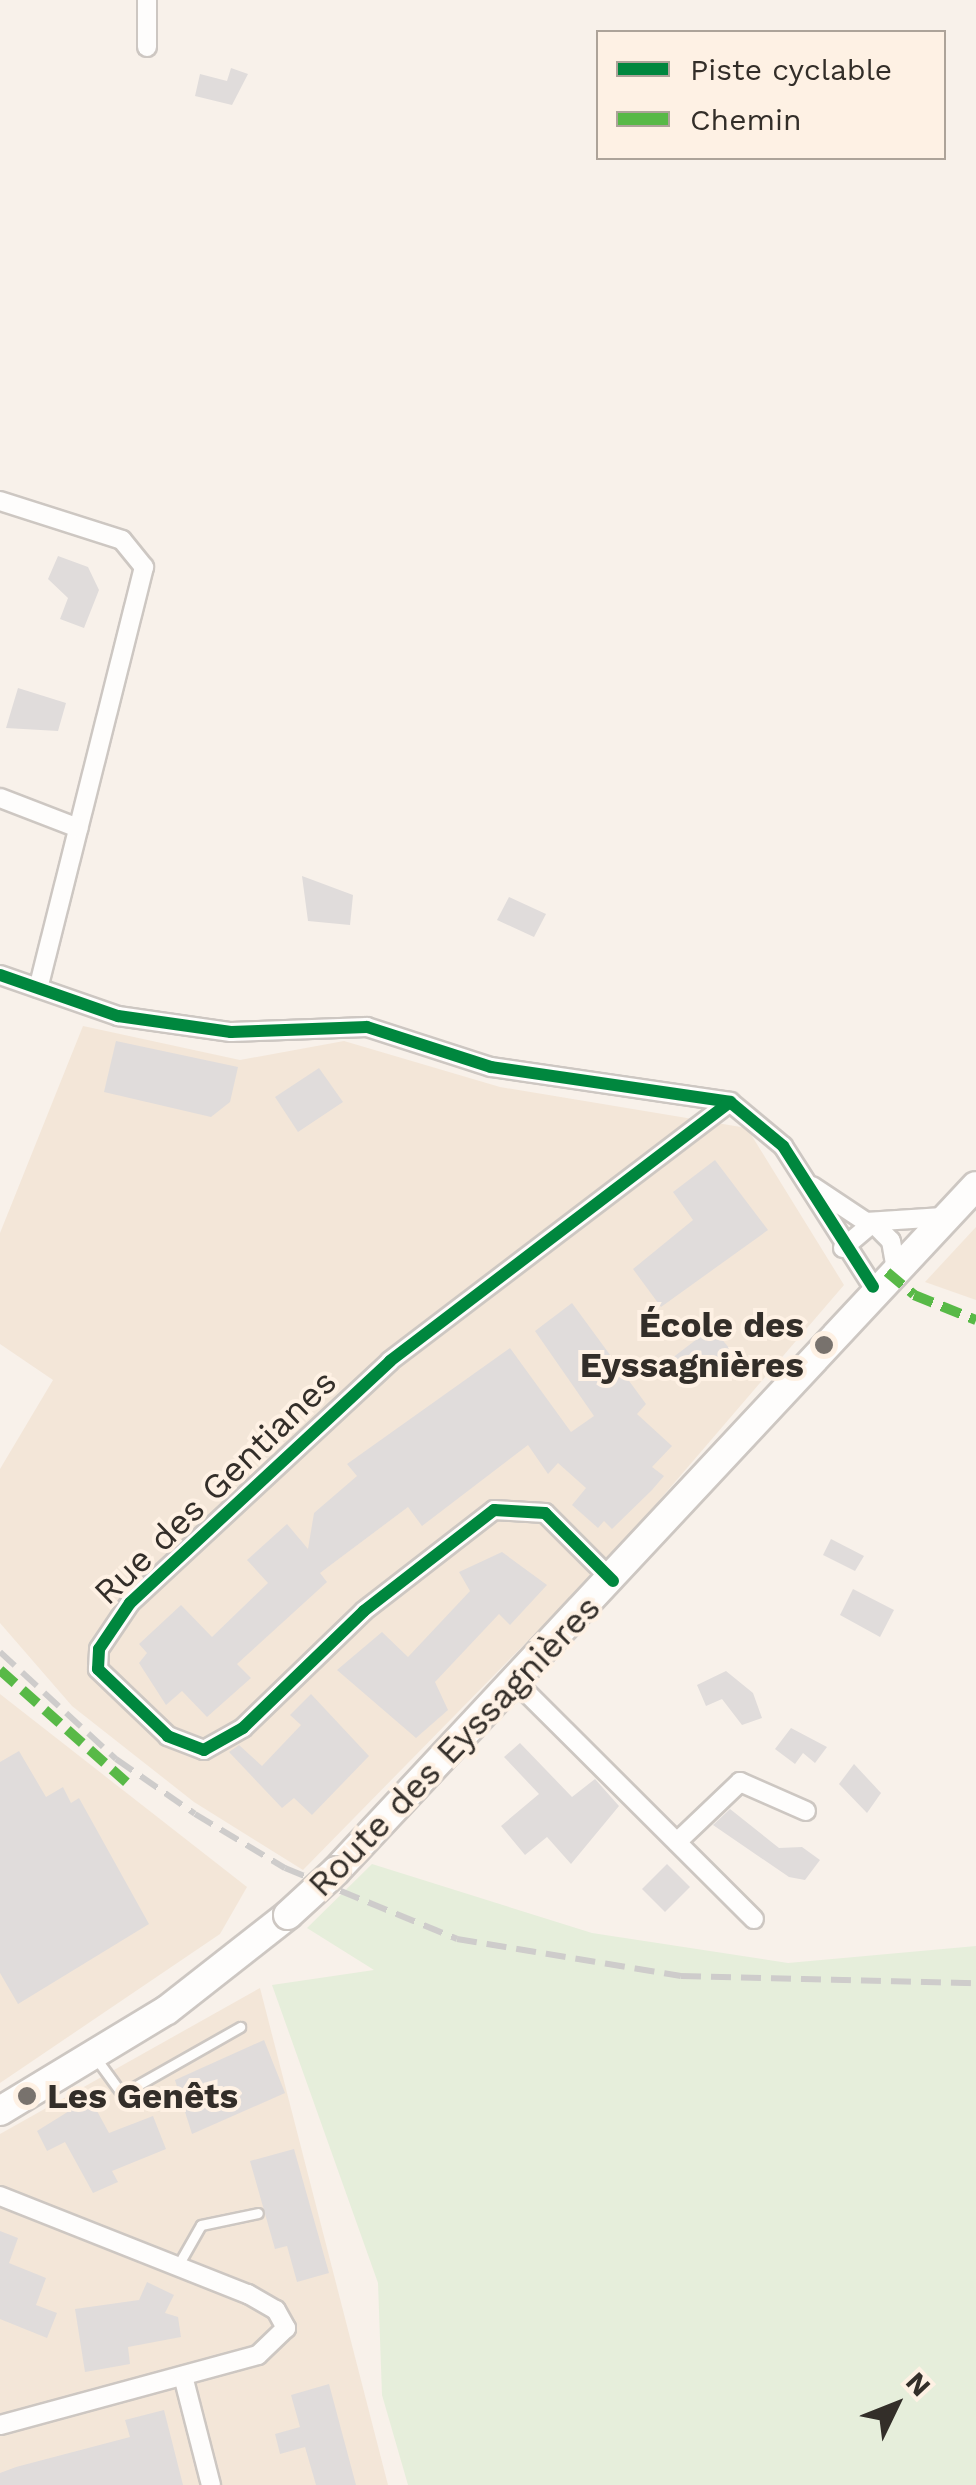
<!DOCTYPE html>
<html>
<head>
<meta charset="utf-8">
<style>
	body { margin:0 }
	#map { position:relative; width:976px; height:2485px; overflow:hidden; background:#f8f1ea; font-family:"Work Sans",sans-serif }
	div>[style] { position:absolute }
	.built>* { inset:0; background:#f3e6d8 }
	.green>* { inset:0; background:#e6eedb }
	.building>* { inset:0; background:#e0dcdb }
	.roads { filter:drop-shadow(2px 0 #cdc7c2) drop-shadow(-2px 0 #cdc7c2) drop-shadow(0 2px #cdc7c2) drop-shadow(0 -2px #cdc7c2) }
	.lane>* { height:9px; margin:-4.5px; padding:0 4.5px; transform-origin:4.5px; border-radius:4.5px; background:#fefdfc }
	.street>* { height:18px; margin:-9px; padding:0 9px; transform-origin:9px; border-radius:9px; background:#fefdfc }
	.primary>* { height:28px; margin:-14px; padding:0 14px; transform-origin:14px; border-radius:14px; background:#fefdfc }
	.rail>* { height:6px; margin-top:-3px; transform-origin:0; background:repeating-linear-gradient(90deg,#cecccb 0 20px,transparent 0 30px) }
	.bridges { filter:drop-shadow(2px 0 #cdc7c2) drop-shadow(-2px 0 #cdc7c2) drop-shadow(0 2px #cdc7c2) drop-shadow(0 -2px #cdc7c2) }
	.primary-bridge>* { height:28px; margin:-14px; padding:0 14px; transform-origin:14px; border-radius:14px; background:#fefdfc }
	.quiet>* { height:10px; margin-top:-5px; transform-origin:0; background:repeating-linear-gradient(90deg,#58b947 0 20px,transparent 0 30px) }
	.cycleway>* { height:12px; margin:-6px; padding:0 6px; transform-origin:6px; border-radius:6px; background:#00873e }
	.dots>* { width:28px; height:28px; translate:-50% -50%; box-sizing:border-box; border:5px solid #fef1e4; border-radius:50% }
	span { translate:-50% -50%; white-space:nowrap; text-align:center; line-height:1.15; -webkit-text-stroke:8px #fef1e4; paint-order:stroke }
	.poi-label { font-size:35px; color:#332e29; font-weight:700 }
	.right { translate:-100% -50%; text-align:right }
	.left { translate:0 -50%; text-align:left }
	.street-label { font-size:35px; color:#332e29 }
	.legend { position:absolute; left:596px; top:30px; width:350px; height:130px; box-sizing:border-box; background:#fef1e4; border:2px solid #ada399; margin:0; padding:12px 18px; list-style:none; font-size:30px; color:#332e29 }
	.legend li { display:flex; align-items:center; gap:20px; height:50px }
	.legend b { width:50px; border:2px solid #ada399 }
	.north { position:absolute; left:846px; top:2355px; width:100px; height:100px; -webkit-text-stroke:8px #fef1e4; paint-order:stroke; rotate:47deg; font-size:28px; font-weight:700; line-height:40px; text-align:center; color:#332e29 }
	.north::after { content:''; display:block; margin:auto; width:35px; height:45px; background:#332e29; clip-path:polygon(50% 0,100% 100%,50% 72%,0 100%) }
</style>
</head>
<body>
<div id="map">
	<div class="built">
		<div style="clip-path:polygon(83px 1026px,240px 1060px,344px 1041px,500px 1087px,747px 1128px,844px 1285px,615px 1552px,303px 1870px,194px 1802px,72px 1706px,0 1623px,0 1469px,53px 1380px,0 1344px,0 1233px)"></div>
		<div style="clip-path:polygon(976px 1227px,976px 1300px,925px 1282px)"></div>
		<div style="clip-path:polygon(0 1694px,247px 1887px,220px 1934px,0 2083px)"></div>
		<div style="clip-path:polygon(260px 1988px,388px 2485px,0 2485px,0 2134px)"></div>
	</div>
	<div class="green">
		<div style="clip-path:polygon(372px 1864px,592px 1933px,788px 1963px,976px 1946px,976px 2485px,408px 2485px,382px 2395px,378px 2283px,272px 1985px,374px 1970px,307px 1928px)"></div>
	</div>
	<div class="building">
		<div style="clip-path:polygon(231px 68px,248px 74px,232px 105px,195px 96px,200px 74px,227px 81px)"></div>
		<div style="clip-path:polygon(58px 556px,88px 567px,99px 590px,84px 628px,60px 619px,68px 598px,48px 579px)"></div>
		<div style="clip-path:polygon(18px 688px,66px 703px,58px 731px,6px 728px)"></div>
		<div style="clip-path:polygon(302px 876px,353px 895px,350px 925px,308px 921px)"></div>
		<div style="clip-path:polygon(509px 897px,546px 914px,534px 937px,497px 920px)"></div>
		<div style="clip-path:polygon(116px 1041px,238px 1067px,230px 1102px,211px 1117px,104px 1092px)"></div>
		<div style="clip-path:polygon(319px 1068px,343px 1102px,298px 1132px,275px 1097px)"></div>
		<div style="clip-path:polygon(715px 1160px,768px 1230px,661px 1307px,633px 1269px,693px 1220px,673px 1192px)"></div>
		<div style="clip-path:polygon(572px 1303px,646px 1404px,637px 1414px,672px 1446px,652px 1467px,664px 1476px,652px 1490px,612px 1529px,604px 1521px,598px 1528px,572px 1505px,586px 1488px,558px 1463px,548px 1474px,528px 1445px,422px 1526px,408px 1507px,320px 1573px,327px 1582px,237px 1664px,251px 1678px,207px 1717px,182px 1691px,166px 1705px,139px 1663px,147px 1653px,139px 1644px,181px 1605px,212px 1637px,268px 1583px,247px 1560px,287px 1524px,308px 1549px,314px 1513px,357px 1476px,347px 1464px,510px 1348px,571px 1432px,594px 1416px,535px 1331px)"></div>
		<div style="clip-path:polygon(704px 1318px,730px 1349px,682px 1384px,667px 1362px,697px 1339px,689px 1329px)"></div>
		<div style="clip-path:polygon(831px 1539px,864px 1556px,855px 1571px,823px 1555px)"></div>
		<div style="clip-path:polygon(502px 1552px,547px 1585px,510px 1625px,499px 1614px,435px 1682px,448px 1710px,416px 1738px,337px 1670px,382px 1632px,408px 1657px,470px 1591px,459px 1572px)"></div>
		<div style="clip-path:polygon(853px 1589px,894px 1610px,880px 1637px,840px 1615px)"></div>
		<div style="clip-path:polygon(726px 1671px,753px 1693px,762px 1718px,742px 1725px,722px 1699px,706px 1706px,697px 1685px)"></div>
		<div style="clip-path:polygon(311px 1694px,369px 1756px,312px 1815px,294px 1798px,282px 1808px,229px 1752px,239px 1745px,262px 1766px,301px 1725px,290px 1715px)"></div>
		<div style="clip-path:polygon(791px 1728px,827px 1747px,815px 1763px,803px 1753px,795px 1764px,775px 1749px)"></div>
		<div style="clip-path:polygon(520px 1743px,572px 1797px,595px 1779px,619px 1806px,571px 1864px,547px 1837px,525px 1855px,501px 1826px,539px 1794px,504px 1757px)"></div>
		<div style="clip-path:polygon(19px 1751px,46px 1797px,63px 1787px,71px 1803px,79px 1798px,149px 1924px,18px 2004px,0 1973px,0 1762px)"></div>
		<div style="clip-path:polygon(854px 1764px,881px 1793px,867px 1813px,839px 1784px)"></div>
		<div style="clip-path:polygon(730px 1809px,779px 1848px,802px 1847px,820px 1860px,805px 1880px,789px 1877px,713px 1825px)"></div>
		<div style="clip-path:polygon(667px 1864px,690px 1887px,665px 1912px,642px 1889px)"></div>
		<div style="clip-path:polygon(264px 2040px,285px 2093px,192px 2134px,175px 2080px)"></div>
		<div style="clip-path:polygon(90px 2098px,109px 2133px,153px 2116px,166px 2149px,112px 2171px,118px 2182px,93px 2193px,65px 2142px,47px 2151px,37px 2131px)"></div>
		<div style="clip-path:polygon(294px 2149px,329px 2273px,297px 2282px,287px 2246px,275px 2249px,250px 2161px)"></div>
		<div style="clip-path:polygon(0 2231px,18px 2238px,9px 2263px,46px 2278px,36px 2305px,57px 2313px,47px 2338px,0 2319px)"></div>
		<div style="clip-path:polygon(147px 2282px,174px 2295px,165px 2313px,178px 2317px,181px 2337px,128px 2347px,130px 2364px,85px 2372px,75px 2309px,139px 2300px)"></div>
		<div style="clip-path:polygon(329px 2384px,341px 2429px,356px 2485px,316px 2485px,305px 2447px,280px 2454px,275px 2434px,300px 2427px,291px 2395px)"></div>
		<div style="clip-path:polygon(164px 2410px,183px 2485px,0 2485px,0 2473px,16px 2467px,130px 2437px,125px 2420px)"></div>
	</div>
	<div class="roads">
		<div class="lane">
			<div style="left:95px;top:2057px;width:46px;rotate:53.9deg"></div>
			<div style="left:122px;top:2094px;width:136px;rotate:-29.6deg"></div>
			<div style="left:177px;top:2267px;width:48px;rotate:-60.3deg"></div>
			<div style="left:201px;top:2225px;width:58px;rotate:-11.9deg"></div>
		</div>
		<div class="street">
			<div style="left:147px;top:0;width:47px;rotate:90deg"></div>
			<div style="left:0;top:501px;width:128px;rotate:17.7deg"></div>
			<div style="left:122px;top:540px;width:35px;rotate:51deg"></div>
			<div style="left:144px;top:567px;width:434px;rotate:104.1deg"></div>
			<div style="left:0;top:798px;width:84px;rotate:21deg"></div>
			<div style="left:0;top:975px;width:125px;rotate:19.2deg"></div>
			<div style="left:118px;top:1016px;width:114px;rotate:8.1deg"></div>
			<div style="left:231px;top:1032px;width:136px;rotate:-2.1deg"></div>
			<div style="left:367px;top:1027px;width:130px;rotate:17.9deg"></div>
			<div style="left:491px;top:1067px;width:242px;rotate:8.3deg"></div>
			<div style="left:730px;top:1102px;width:69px;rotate:39.7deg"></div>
			<div style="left:783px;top:1146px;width:167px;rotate:57.4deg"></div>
			<div style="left:812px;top:1186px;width:65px;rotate:33.7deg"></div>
			<div style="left:866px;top:1222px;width:77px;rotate:-3.7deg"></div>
			<div style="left:843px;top:1248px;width:39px;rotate:-40deg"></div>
			<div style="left:873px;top:1223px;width:25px;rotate:45deg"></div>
			<div style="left:891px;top:1241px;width:23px;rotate:80deg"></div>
			<div style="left:613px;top:1581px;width:96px;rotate:-135deg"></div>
			<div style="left:545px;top:1513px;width:51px;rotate:-176.6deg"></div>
			<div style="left:494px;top:1510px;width:165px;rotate:142.2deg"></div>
			<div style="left:364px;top:1611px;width:168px;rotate:136deg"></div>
			<div style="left:243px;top:1728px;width:45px;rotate:150.6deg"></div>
			<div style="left:204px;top:1750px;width:39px;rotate:-159deg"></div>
			<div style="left:168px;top:1736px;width:97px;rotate:-136.3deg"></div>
			<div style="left:98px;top:1669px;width:20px;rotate:-87deg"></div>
			<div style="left:99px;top:1649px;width:55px;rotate:-56deg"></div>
			<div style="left:130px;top:1603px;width:355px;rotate:-42.9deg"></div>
			<div style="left:390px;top:1361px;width:427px;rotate:-37.3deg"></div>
			<div style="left:518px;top:1684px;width:333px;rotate:44.9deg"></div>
			<div style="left:677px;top:1842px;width:87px;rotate:-43.6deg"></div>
			<div style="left:740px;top:1782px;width:72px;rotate:23.7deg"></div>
			<div style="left:0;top:2196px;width:267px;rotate:21.6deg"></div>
			<div style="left:248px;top:2294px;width:32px;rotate:30deg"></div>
			<div style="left:276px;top:2310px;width:21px;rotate:61deg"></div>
			<div style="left:286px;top:2328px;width:39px;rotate:136deg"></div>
			<div style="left:258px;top:2355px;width:267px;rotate:164.8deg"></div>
			<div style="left:183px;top:2376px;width:113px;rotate:75.6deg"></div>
		</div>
		<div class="primary">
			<div style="left:336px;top:1871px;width:937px;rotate:-46.95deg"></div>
			<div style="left:0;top:2111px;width:195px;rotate:-31.2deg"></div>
			<div style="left:167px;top:2010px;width:154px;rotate:-38.1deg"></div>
		</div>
	</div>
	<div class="rail">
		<div style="left:0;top:1652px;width:158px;rotate:42.7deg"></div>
		<div style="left:116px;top:1759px;width:96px;rotate:34.8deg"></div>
		<div style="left:195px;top:1814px;width:105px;rotate:31deg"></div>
		<div style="left:285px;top:1868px;width:186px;rotate:22.4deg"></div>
		<div style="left:457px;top:1939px;width:227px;rotate:9.4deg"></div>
		<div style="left:681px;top:1976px;width:295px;rotate:1.4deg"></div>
	</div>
	<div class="bridges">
		<div class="primary-bridge">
			<div style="left:288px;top:1915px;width:65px;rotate:-42.5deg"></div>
		</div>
	</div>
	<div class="quiet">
		<div style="left:887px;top:1272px;width:35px;rotate:40deg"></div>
		<div style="left:914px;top:1295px;width:67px;rotate:22deg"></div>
		<div style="left:0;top:1670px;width:169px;rotate:41.6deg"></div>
	</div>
	<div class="cycleway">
		<div style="left:0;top:975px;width:125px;rotate:19.2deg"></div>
		<div style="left:118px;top:1016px;width:114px;rotate:8.1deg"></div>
		<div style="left:231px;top:1032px;width:136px;rotate:-2.1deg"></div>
		<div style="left:367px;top:1027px;width:130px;rotate:17.9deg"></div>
		<div style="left:491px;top:1067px;width:242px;rotate:8.3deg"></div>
		<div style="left:730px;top:1102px;width:69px;rotate:39.7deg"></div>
		<div style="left:783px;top:1146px;width:167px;rotate:57.4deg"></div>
		<div style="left:613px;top:1581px;width:96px;rotate:-135deg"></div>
		<div style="left:545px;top:1513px;width:51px;rotate:-176.6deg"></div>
		<div style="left:494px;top:1510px;width:165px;rotate:142.2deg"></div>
		<div style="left:364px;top:1611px;width:168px;rotate:136deg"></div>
		<div style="left:243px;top:1728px;width:45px;rotate:150.6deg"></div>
		<div style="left:204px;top:1750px;width:39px;rotate:-159deg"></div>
		<div style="left:168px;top:1736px;width:97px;rotate:-136.3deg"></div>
		<div style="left:98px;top:1669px;width:20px;rotate:-87deg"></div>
		<div style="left:99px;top:1649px;width:55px;rotate:-56deg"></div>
		<div style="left:130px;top:1603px;width:355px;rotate:-42.9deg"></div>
		<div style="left:390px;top:1361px;width:427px;rotate:-37.3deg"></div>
	</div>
	<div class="dots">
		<div style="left:824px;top:1345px;background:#78726d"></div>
		<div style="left:27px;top:2096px;background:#78726d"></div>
	</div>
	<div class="poi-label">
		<span class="right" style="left:804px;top:1345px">École des<br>Eyssagnières</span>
		<span class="left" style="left:47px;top:2096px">Les Genêts</span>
	</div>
	<div class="street-label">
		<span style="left:215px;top:1487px;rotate:-44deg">Rue des Gentianes</span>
		<span style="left:454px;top:1746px;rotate:-46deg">Route des Eyssagnières</span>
	</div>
	<ul class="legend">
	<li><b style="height:12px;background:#00873e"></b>Piste cyclable</li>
	<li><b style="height:12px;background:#58b947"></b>Chemin</li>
	</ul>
	<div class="north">N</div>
</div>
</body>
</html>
